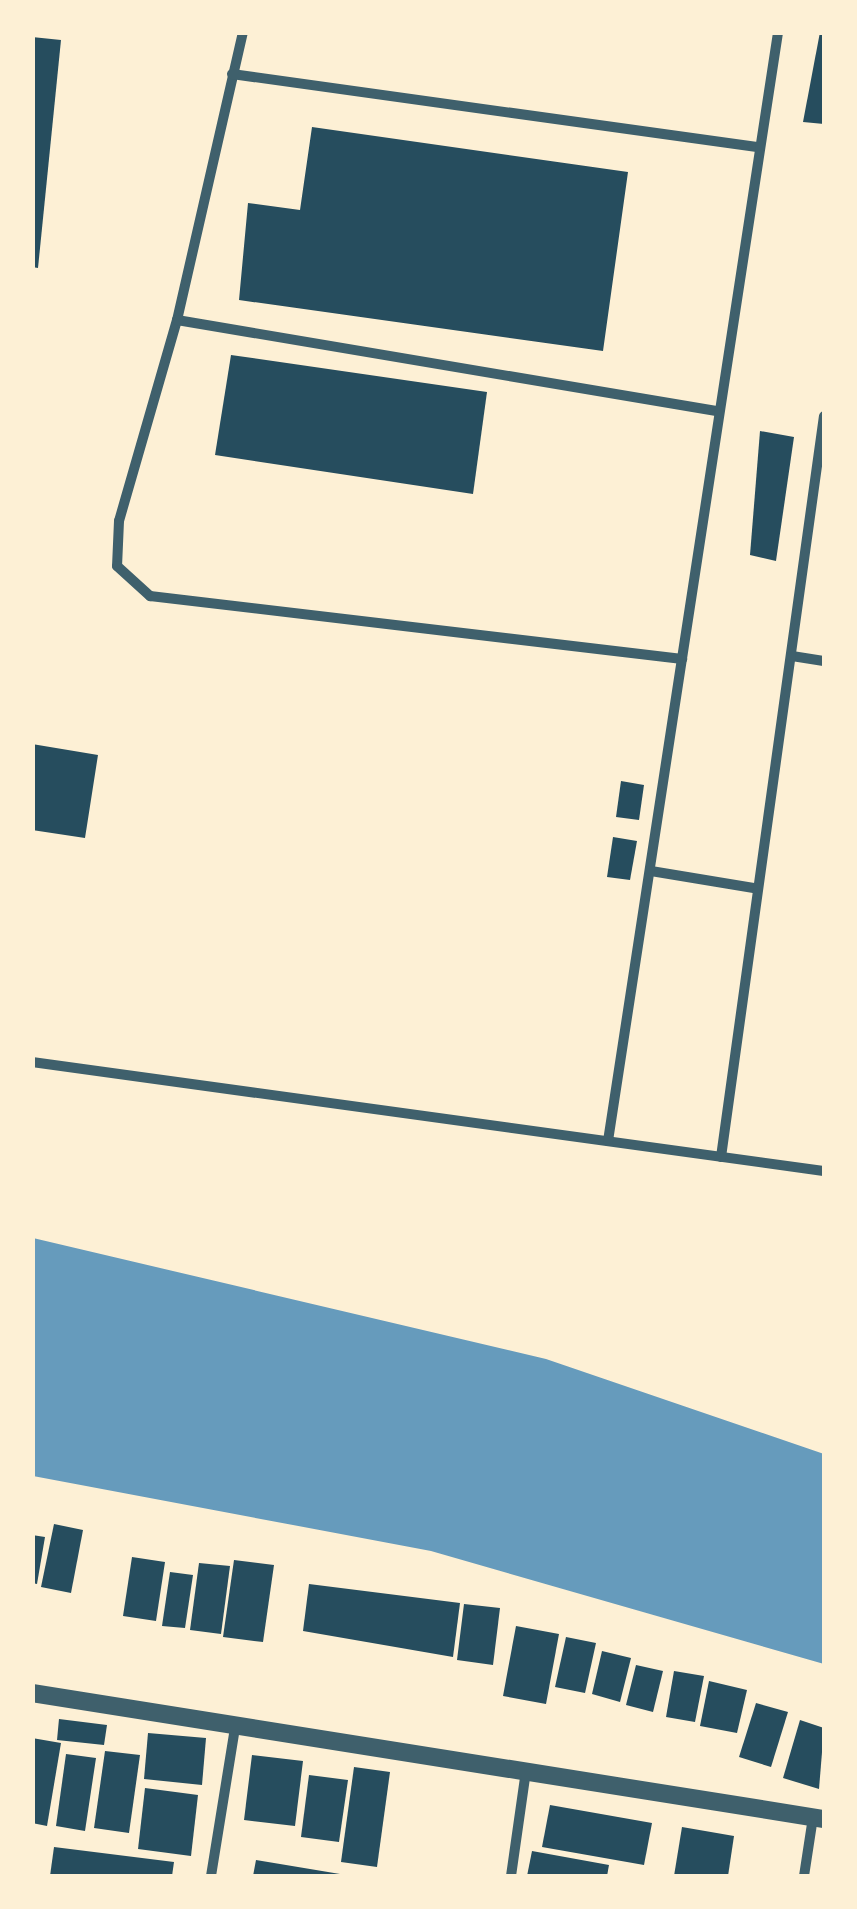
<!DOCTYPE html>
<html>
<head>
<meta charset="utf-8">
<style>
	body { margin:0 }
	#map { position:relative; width:857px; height:1909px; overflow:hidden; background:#fdf0d5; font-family:"Varela Round",sans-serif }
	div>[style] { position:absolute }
	.water>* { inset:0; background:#669bbc }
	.building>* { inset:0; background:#264d5e }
	.minor>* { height:10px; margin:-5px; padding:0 5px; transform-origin:5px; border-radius:5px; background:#3f606c }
	.tertiary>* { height:18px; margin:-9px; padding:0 9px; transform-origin:9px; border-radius:9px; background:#3f606c }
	span { translate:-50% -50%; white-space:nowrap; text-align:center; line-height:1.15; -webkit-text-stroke:8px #fdf0d5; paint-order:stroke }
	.frame { position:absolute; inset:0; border:35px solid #fdf0d5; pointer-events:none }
</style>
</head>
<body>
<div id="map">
	<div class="water">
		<div style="clip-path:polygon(33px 1238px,546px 1359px,824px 1454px,824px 1664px,431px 1551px,33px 1476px)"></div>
	</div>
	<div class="building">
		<div style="clip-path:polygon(820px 32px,824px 32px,824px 124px,803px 122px)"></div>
		<div style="clip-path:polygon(32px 37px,61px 40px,38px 268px,32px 267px)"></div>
		<div style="clip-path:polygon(312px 127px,628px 172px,603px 351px,239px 300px,248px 203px,300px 210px)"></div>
		<div style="clip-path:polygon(231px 355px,487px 392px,473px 494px,215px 455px)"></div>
		<div style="clip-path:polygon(760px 431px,794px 437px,776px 561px,750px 555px)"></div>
		<div style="clip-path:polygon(32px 744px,98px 755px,85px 838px,32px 830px)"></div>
		<div style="clip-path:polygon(621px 781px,644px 785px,639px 820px,616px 817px)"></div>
		<div style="clip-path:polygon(613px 837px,637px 841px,630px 880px,607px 877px)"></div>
		<div style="clip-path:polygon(54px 1524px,83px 1530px,71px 1593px,41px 1587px)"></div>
		<div style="clip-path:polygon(32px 1535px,45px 1537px,37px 1584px,32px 1583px)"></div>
		<div style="clip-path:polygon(132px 1557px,165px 1562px,156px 1621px,123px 1616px)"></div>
		<div style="clip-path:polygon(234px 1560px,274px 1565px,263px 1642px,223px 1637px)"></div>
		<div style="clip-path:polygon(199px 1563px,230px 1566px,221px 1634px,190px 1630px)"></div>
		<div style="clip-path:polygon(170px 1572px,193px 1575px,185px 1628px,162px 1626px)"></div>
		<div style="clip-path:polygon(309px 1584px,460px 1603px,453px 1657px,303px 1631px)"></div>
		<div style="clip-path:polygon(464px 1604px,500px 1608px,493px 1665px,457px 1660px)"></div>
		<div style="clip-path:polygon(516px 1626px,559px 1634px,546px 1704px,503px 1696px)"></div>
		<div style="clip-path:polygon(566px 1637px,596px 1643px,585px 1693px,555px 1687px)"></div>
		<div style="clip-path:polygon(602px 1651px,631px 1658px,620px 1702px,592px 1694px)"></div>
		<div style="clip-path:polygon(636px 1665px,663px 1671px,653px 1712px,626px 1705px)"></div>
		<div style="clip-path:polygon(674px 1671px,704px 1676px,695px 1722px,666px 1717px)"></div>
		<div style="clip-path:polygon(709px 1681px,747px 1690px,737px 1733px,700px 1726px)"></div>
		<div style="clip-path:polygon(756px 1703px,788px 1712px,771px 1767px,739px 1757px)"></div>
		<div style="clip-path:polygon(59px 1719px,107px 1725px,104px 1745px,57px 1740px)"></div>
		<div style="clip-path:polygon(800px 1720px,824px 1728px,819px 1789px,783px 1778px)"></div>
		<div style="clip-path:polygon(148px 1733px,206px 1738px,202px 1785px,144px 1779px)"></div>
		<div style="clip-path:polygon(32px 1738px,61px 1743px,47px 1826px,32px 1823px)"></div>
		<div style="clip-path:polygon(105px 1751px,140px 1755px,129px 1833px,94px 1828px)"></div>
		<div style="clip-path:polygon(66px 1754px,96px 1758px,85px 1831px,56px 1826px)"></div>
		<div style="clip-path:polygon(252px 1755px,303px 1761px,295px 1826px,244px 1820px)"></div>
		<div style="clip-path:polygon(354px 1767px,390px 1772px,377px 1867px,341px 1862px)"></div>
		<div style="clip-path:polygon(309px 1775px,348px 1780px,339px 1842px,301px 1837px)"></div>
		<div style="clip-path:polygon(145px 1788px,198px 1795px,191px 1856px,138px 1849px)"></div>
		<div style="clip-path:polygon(550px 1805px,652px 1823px,644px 1865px,542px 1847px)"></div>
		<div style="clip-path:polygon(682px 1827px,734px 1836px,728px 1876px,674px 1876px)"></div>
		<div style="clip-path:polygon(54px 1847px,174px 1862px,172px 1876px,50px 1876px)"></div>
		<div style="clip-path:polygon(532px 1851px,609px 1865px,607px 1876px,527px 1876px)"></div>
		<div style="clip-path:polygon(256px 1860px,340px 1874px,340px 1876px,253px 1876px)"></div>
	</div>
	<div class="minor">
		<div style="left:243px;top:32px;width:295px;rotate:102.9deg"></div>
		<div style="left:177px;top:320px;width:209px;rotate:106.1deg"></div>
		<div style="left:119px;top:521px;width:45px;rotate:92.5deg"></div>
		<div style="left:117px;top:566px;width:45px;rotate:42.3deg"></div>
		<div style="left:150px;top:596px;width:536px;rotate:6.75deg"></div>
		<div style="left:232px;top:74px;width:530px;rotate:7.92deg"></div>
		<div style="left:177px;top:320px;width:547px;rotate:9.58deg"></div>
		<div style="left:792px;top:656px;width:32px;rotate:9deg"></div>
		<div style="left:651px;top:871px;width:104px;rotate:9.4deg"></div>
		<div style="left:32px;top:1062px;width:799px;rotate:7.84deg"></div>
		<div style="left:608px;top:1141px;width:1122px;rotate:-81.28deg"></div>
		<div style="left:721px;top:1157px;width:748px;rotate:-82.09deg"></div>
		<div style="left:211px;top:1876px;width:156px;rotate:-80.8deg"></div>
		<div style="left:511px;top:1876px;width:106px;rotate:-81.9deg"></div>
		<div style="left:804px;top:1876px;width:60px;rotate:-81.3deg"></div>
	</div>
	<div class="tertiary">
		<div style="left:32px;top:1693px;width:802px;rotate:9.04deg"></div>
	</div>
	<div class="frame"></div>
</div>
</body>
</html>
